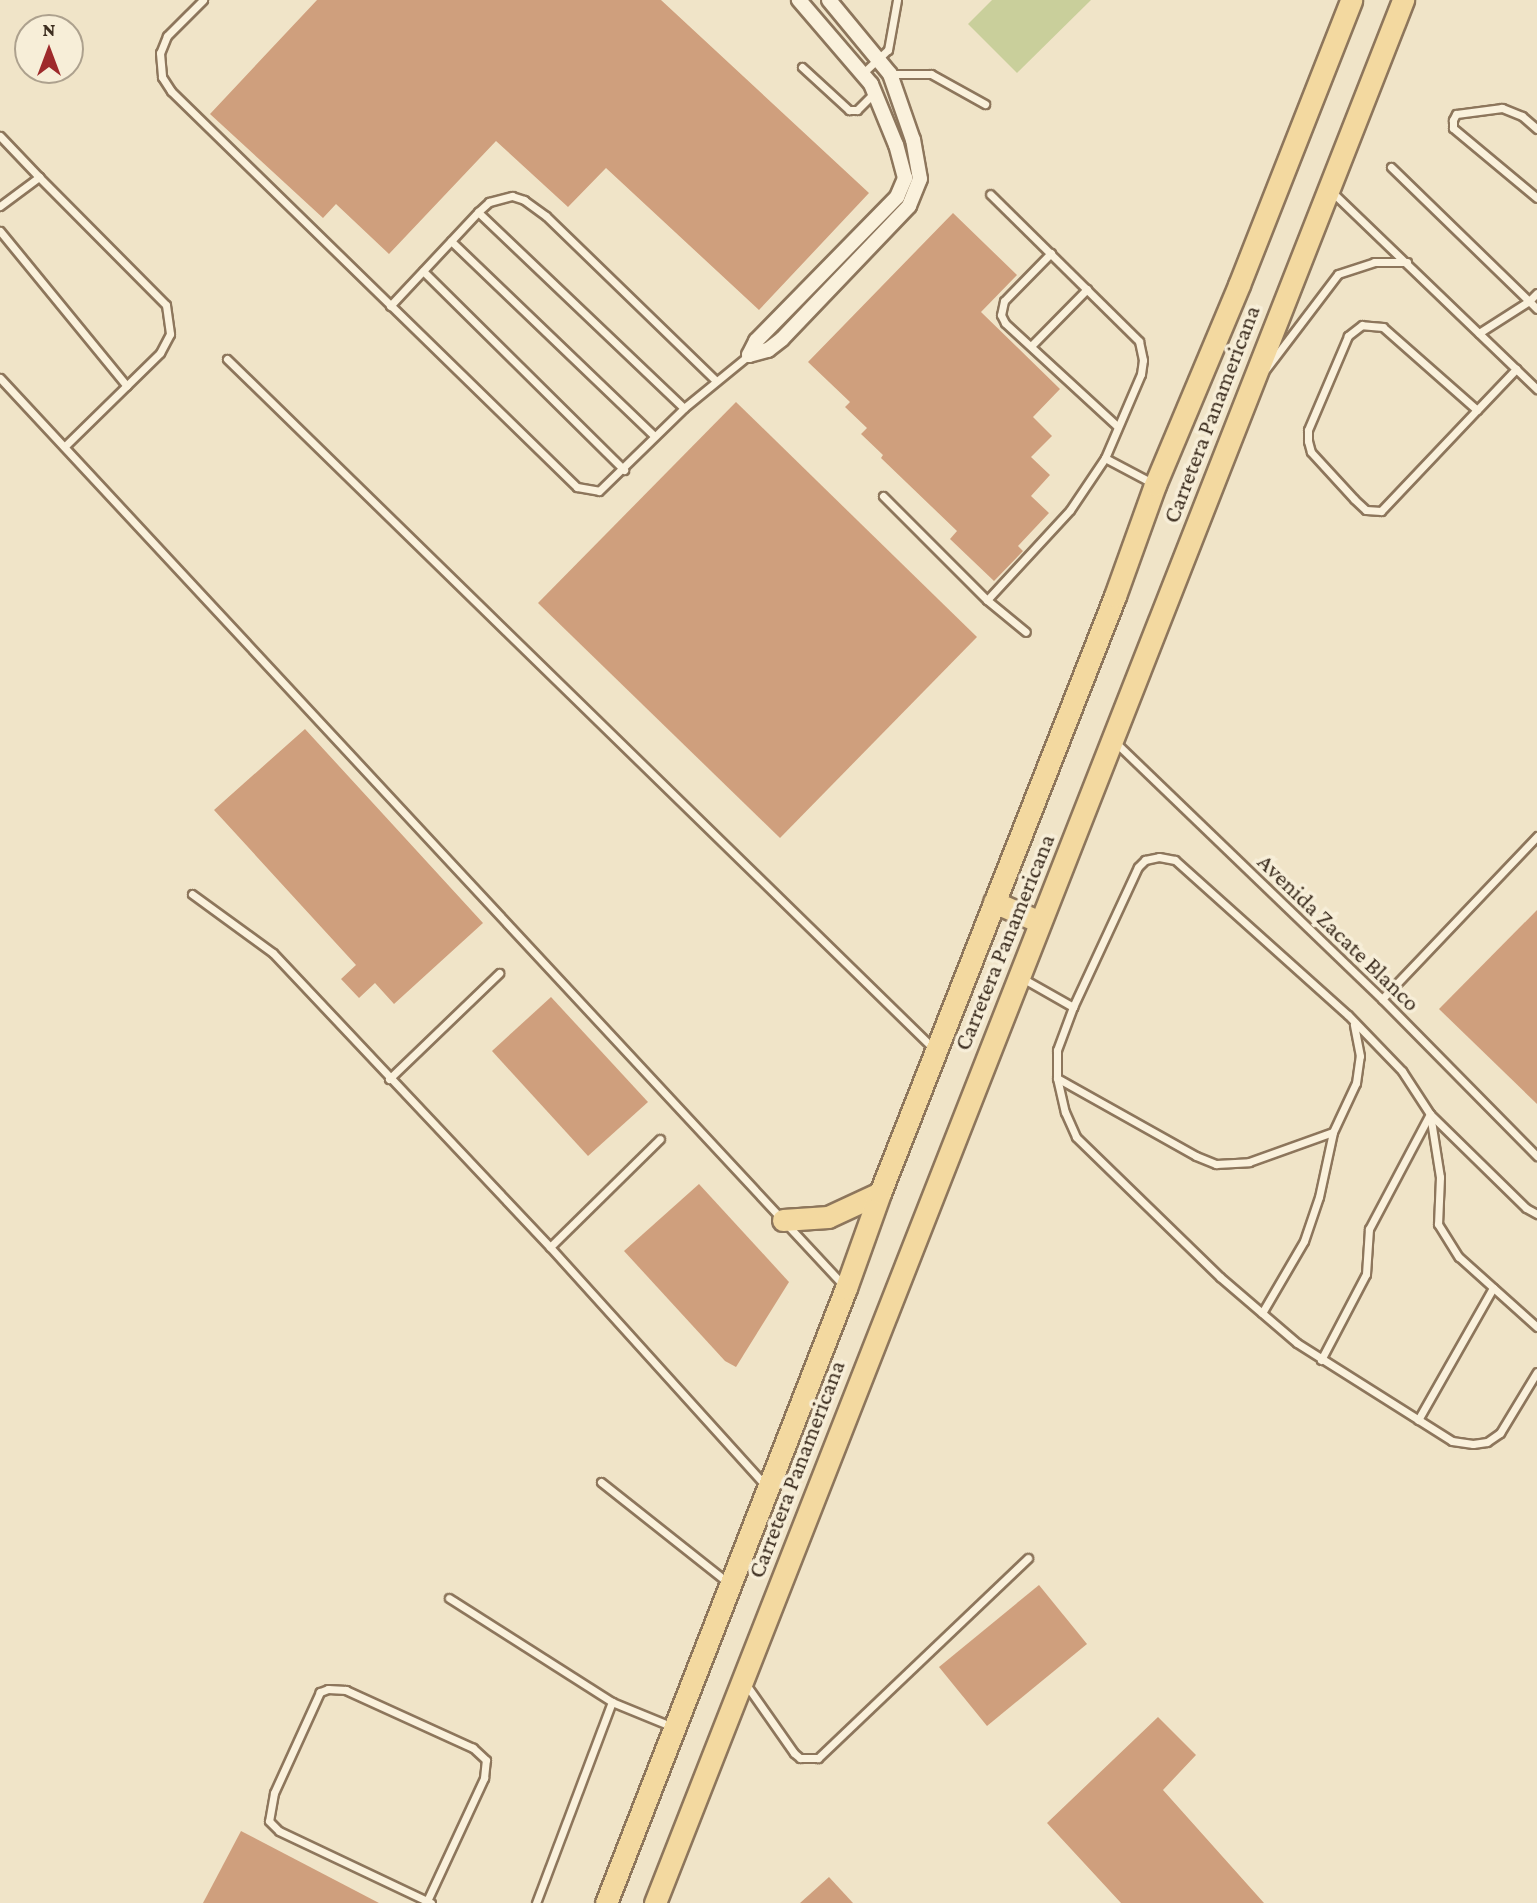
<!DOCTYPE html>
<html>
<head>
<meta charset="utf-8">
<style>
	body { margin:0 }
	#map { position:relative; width:1537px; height:1903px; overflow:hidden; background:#f0e4c8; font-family:"Crimson Pro",serif }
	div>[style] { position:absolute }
	.green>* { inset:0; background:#c9cf9b }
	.building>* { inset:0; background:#cf9f7d }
	.roads { filter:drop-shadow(2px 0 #8d765c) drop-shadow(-2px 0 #8d765c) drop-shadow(0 2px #8d765c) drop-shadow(0 -2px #8d765c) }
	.lane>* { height:7px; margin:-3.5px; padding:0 3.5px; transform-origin:3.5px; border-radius:3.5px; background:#faf1dc }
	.street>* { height:14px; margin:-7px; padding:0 7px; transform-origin:7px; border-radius:7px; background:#faf1dc }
	.primary>* { height:21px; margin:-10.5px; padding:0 10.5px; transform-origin:10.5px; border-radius:10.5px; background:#f3d9a0 }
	span { translate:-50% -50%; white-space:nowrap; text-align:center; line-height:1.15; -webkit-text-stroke:7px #f7eed8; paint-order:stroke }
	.street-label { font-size:24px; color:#3d2e20 }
	.north { position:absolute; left:14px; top:14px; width:70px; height:70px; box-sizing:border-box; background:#f7eed8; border:2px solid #ada18e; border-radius:50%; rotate:0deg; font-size:19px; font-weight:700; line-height:28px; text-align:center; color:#3d2e20 }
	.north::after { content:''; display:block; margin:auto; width:24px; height:32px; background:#9e2a2b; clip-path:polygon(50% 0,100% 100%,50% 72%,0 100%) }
</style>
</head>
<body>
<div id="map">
	<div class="green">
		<div style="clip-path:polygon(992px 0,1091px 0,1017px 73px,968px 24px)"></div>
	</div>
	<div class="building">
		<div style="clip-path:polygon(317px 0,661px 0,869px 193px,759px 310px,606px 168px,568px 207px,496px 141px,389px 254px,336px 204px,323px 218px,210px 114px)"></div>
		<div style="clip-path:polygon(953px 213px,1017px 275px,981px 312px,1060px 389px,1033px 417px,1052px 436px,1031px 457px,1050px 475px,1031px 496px,1049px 513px,1018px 546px,1023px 551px,994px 581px,950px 539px,957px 531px,881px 458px,883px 455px,861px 434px,867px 428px,845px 407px,850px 402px,808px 362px)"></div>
		<div style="clip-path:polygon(736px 402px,977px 637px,780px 838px,538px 603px)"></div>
		<div style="clip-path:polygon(305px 729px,483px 923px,394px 1004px,375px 983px,359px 998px,341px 979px,356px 965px,214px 810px)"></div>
		<div style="clip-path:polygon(1537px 910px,1537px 1104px,1439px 1009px)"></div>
		<div style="clip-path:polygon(551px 997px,648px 1102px,588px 1156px,492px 1051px)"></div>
		<div style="clip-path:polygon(699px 1184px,789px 1282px,736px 1367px,725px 1361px,624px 1251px)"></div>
		<div style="clip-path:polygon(1039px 1585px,1087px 1644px,987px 1726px,939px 1667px)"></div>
		<div style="clip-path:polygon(1158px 1717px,1196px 1755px,1163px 1790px,1264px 1903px,1121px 1903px,1047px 1823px)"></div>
		<div style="clip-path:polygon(241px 1831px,379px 1903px,203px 1903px)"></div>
		<div style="clip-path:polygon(829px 1877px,853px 1903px,800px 1903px)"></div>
	</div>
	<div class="roads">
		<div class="lane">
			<div style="left:203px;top:0;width:51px;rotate:135deg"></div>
			<div style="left:167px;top:36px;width:18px;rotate:112deg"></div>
			<div style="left:160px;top:53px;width:24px;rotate:85deg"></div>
			<div style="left:162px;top:77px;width:17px;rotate:57deg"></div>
			<div style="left:171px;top:91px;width:567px;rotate:44.29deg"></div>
			<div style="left:577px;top:487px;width:22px;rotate:10deg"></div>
			<div style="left:599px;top:491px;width:119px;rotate:-44.3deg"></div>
			<div style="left:684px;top:408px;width:84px;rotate:-39.2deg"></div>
			<div style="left:802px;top:67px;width:64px;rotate:42.5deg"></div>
			<div style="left:849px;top:110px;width:8px"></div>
			<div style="left:857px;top:110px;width:24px;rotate:-45deg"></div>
			<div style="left:863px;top:73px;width:34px;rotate:-43deg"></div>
			<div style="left:888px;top:50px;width:51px;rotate:-79.8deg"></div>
			<div style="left:891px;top:74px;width:40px"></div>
			<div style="left:931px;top:74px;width:62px;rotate:29.1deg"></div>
			<div style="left:1537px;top:129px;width:20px;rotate:-139deg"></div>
			<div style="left:1522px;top:116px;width:22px;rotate:-158deg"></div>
			<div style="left:1502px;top:108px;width:46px;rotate:172.6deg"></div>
			<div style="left:1456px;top:114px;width:7px;rotate:117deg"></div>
			<div style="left:1453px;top:120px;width:8px;rotate:90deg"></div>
			<div style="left:1453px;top:128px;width:109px;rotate:39.8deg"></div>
			<div style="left:0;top:136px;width:57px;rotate:46.4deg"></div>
			<div style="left:1391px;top:167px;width:192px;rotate:44.2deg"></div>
			<div style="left:1529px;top:301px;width:11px;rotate:-45deg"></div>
			<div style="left:1331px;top:191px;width:286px;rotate:43.9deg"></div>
			<div style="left:0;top:206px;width:49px;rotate:-36.6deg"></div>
			<div style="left:39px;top:177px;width:180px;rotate:45.2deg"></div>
			<div style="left:166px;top:305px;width:29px;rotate:82deg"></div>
			<div style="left:170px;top:334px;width:21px;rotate:118deg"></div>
			<div style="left:160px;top:353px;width:134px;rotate:135.6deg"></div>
			<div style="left:478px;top:212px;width:284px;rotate:43.6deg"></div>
			<div style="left:0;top:231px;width:200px;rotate:50.7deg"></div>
			<div style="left:451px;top:241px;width:281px;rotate:43.8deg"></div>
			<div style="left:1051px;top:253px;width:67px;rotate:134.4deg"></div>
			<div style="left:1004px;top:301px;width:14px;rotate:102deg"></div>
			<div style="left:1001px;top:315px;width:9px;rotate:63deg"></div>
			<div style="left:1005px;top:323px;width:152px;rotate:42.6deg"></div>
			<div style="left:423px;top:271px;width:283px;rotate:44.7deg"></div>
			<div style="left:390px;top:306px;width:129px;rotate:-46.9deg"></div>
			<div style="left:478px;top:212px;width:15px;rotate:-42deg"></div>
			<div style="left:489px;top:202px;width:24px;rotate:-15deg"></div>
			<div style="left:512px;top:196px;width:13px;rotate:18deg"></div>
			<div style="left:524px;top:200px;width:27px;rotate:36deg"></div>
			<div style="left:546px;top:216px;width:237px;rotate:44.1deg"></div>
			<div style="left:1479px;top:333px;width:59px;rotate:-32.6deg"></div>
			<div style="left:1529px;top:301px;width:11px;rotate:45deg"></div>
			<div style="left:1031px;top:346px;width:80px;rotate:-45.5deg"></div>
			<div style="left:227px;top:359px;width:986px;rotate:44.3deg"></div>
			<div style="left:1266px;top:369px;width:119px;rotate:-52.8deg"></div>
			<div style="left:1338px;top:274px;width:38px;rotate:-18deg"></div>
			<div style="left:1374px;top:262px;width:33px"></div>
			<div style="left:0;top:378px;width:1238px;rotate:47.09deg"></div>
			<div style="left:1477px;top:410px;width:125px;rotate:-138.6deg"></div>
			<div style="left:1383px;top:327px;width:21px;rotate:-175deg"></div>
			<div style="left:1362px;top:325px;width:18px;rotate:142deg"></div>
			<div style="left:1348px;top:336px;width:102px;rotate:113.1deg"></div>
			<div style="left:1308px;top:430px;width:11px;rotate:90deg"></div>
			<div style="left:1308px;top:441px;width:11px;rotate:75deg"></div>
			<div style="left:1311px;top:452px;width:64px;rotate:47.5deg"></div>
			<div style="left:1354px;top:499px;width:16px;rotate:43deg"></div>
			<div style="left:1366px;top:510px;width:15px;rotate:4deg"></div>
			<div style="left:1381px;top:511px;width:139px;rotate:-46.5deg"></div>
			<div style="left:1477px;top:410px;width:57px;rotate:-46.4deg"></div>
			<div style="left:1105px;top:458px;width:55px;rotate:28deg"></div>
			<div style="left:883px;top:496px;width:147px;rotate:45deg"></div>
			<div style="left:987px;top:600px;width:50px;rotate:39.4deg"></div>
			<div style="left:987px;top:600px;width:122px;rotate:-47.3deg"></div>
			<div style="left:1070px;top:510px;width:63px;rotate:-56.1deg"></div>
			<div style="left:1105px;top:458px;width:91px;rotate:-66.8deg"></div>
			<div style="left:1141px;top:374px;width:14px;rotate:-82deg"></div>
			<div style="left:1143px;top:360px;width:19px;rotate:-102deg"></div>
			<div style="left:1139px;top:341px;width:209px;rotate:-135.4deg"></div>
			<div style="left:1115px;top:742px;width:371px;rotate:43.9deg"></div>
			<div style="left:1382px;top:999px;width:221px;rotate:45.4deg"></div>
			<div style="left:192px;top:894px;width:100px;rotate:36.1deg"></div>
			<div style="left:273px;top:953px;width:404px;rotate:46.7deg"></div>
			<div style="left:550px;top:1247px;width:321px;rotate:47.9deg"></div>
			<div style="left:1022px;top:978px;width:59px;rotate:29.6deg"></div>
			<div style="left:1073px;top:1007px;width:46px;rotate:110.4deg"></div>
			<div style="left:1057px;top:1050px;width:28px;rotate:90deg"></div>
			<div style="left:1057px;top:1078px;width:35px;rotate:77deg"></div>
			<div style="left:1065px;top:1112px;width:27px;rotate:66deg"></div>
			<div style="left:1076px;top:1137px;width:201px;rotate:44.2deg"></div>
			<div style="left:1220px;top:1277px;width:101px;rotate:40.6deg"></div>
			<div style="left:1297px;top:1343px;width:183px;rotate:32.3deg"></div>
			<div style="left:1452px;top:1441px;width:21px;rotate:8deg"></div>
			<div style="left:1473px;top:1444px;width:14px;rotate:-8deg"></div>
			<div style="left:1487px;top:1442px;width:16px;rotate:-35deg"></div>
			<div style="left:1500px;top:1433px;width:71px;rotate:-58.8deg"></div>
			<div style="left:1382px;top:999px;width:225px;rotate:-46.4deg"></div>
			<div style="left:1073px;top:1007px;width:154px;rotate:-65.1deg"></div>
			<div style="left:1138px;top:867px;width:10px;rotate:-45deg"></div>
			<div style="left:1145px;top:860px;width:14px;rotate:-12deg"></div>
			<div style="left:1159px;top:857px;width:16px;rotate:11deg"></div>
			<div style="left:1175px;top:860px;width:232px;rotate:41.9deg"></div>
			<div style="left:1348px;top:1015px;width:78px;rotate:46deg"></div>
			<div style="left:1402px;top:1071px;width:51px;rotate:56.9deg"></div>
			<div style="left:1430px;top:1114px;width:134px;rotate:44.4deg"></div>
			<div style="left:1526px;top:1208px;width:13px;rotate:29deg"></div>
			<div style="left:1057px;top:1078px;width:159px;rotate:29.3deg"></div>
			<div style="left:1196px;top:1156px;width:22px;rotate:22deg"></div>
			<div style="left:1216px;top:1164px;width:33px;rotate:-3deg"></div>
			<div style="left:1249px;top:1162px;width:89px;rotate:-19.7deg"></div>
			<div style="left:1333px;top:1132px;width:54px;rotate:-64.9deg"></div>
			<div style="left:1356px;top:1083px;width:27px;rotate:-82deg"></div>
			<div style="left:1360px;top:1056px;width:32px;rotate:-101deg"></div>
			<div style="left:389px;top:1079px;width:153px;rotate:-43.9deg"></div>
			<div style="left:1430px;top:1114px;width:64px;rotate:81deg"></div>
			<div style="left:1440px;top:1177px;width:47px;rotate:92.4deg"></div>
			<div style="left:1438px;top:1224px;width:39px;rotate:58deg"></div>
			<div style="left:1459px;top:1257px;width:105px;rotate:41.9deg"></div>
			<div style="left:550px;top:1247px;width:154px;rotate:-44.5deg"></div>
			<div style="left:1262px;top:1313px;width:83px;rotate:-59.7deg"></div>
			<div style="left:1304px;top:1241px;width:46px;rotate:-71.2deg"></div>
			<div style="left:1319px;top:1197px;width:66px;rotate:-77.8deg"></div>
			<div style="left:1321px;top:1360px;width:97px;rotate:-62.4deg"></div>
			<div style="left:1366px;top:1274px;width:45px;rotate:-86.2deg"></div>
			<div style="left:1369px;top:1229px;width:130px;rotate:-62.1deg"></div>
			<div style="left:1418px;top:1420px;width:152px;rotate:-60.4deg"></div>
			<div style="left:601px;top:1482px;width:161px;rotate:38.4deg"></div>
			<div style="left:449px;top:1598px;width:193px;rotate:32.5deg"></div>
			<div style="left:612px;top:1702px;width:66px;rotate:22.3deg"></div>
			<div style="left:745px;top:1683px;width:85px;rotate:55deg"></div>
			<div style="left:794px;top:1753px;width:8px;rotate:40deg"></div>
			<div style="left:800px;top:1758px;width:18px"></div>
			<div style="left:818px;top:1758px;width:290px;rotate:-43.6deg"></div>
			<div style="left:427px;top:1901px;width:136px;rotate:-65.1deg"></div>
			<div style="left:484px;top:1778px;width:18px;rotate:-84deg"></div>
			<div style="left:486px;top:1760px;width:18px;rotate:-137deg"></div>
			<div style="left:473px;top:1748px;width:140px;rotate:-155.5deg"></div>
			<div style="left:346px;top:1690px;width:18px;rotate:-177deg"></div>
			<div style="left:328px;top:1689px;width:9px;rotate:159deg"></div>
			<div style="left:320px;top:1692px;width:111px;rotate:114.5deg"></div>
			<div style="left:274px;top:1793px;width:28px;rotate:100deg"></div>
			<div style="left:269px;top:1821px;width:14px;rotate:45deg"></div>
			<div style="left:279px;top:1831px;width:168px;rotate:25.3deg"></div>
			<div style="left:536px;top:1903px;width:215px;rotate:-69.3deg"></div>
		</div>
		<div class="street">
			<div style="left:749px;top:355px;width:20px;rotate:-15deg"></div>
			<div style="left:768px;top:350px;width:18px;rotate:-38deg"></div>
			<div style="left:782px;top:339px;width:184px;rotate:-46.3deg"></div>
			<div style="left:909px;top:206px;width:29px;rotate:-68deg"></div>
			<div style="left:920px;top:179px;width:40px;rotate:-100deg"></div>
			<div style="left:913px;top:140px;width:70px;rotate:-109.2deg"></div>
			<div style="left:890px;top:74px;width:96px;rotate:-129.5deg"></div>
			<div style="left:749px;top:355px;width:16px;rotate:-63deg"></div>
			<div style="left:756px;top:341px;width:202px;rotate:-45.6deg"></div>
			<div style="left:897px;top:197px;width:21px;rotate:-67deg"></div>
			<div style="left:905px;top:178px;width:34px;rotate:-105deg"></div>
			<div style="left:896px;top:145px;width:66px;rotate:-112.3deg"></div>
			<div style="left:871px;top:84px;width:111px;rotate:-130.6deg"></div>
		</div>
		<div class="primary">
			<div style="left:994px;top:902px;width:50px;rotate:23.5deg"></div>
			<div style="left:783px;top:1220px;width:45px;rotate:-3.8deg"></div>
			<div style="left:828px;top:1217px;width:57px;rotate:-24.8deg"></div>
			<div style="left:606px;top:1903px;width:660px;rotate:-68.68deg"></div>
			<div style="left:846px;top:1288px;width:101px;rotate:-70.3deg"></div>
			<div style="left:880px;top:1193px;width:642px;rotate:-68.51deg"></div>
			<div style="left:1115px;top:596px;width:118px;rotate:-70.2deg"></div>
			<div style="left:1155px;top:485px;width:217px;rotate:-67.2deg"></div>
			<div style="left:1239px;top:285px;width:306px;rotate:-68.5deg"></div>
			<div style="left:655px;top:1903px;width:2045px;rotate:-68.54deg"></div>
		</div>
	</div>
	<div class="street-label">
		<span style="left:1211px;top:414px;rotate:-69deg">Carretera Panamericana</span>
		<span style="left:1339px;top:932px;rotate:44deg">Avenida Zacate Blanco</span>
		<span style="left:1004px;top:942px;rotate:-68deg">Carretera Panamericana</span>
		<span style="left:796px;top:1469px;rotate:-69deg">Carretera Panamericana</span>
	</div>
	<div class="north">N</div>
</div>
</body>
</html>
